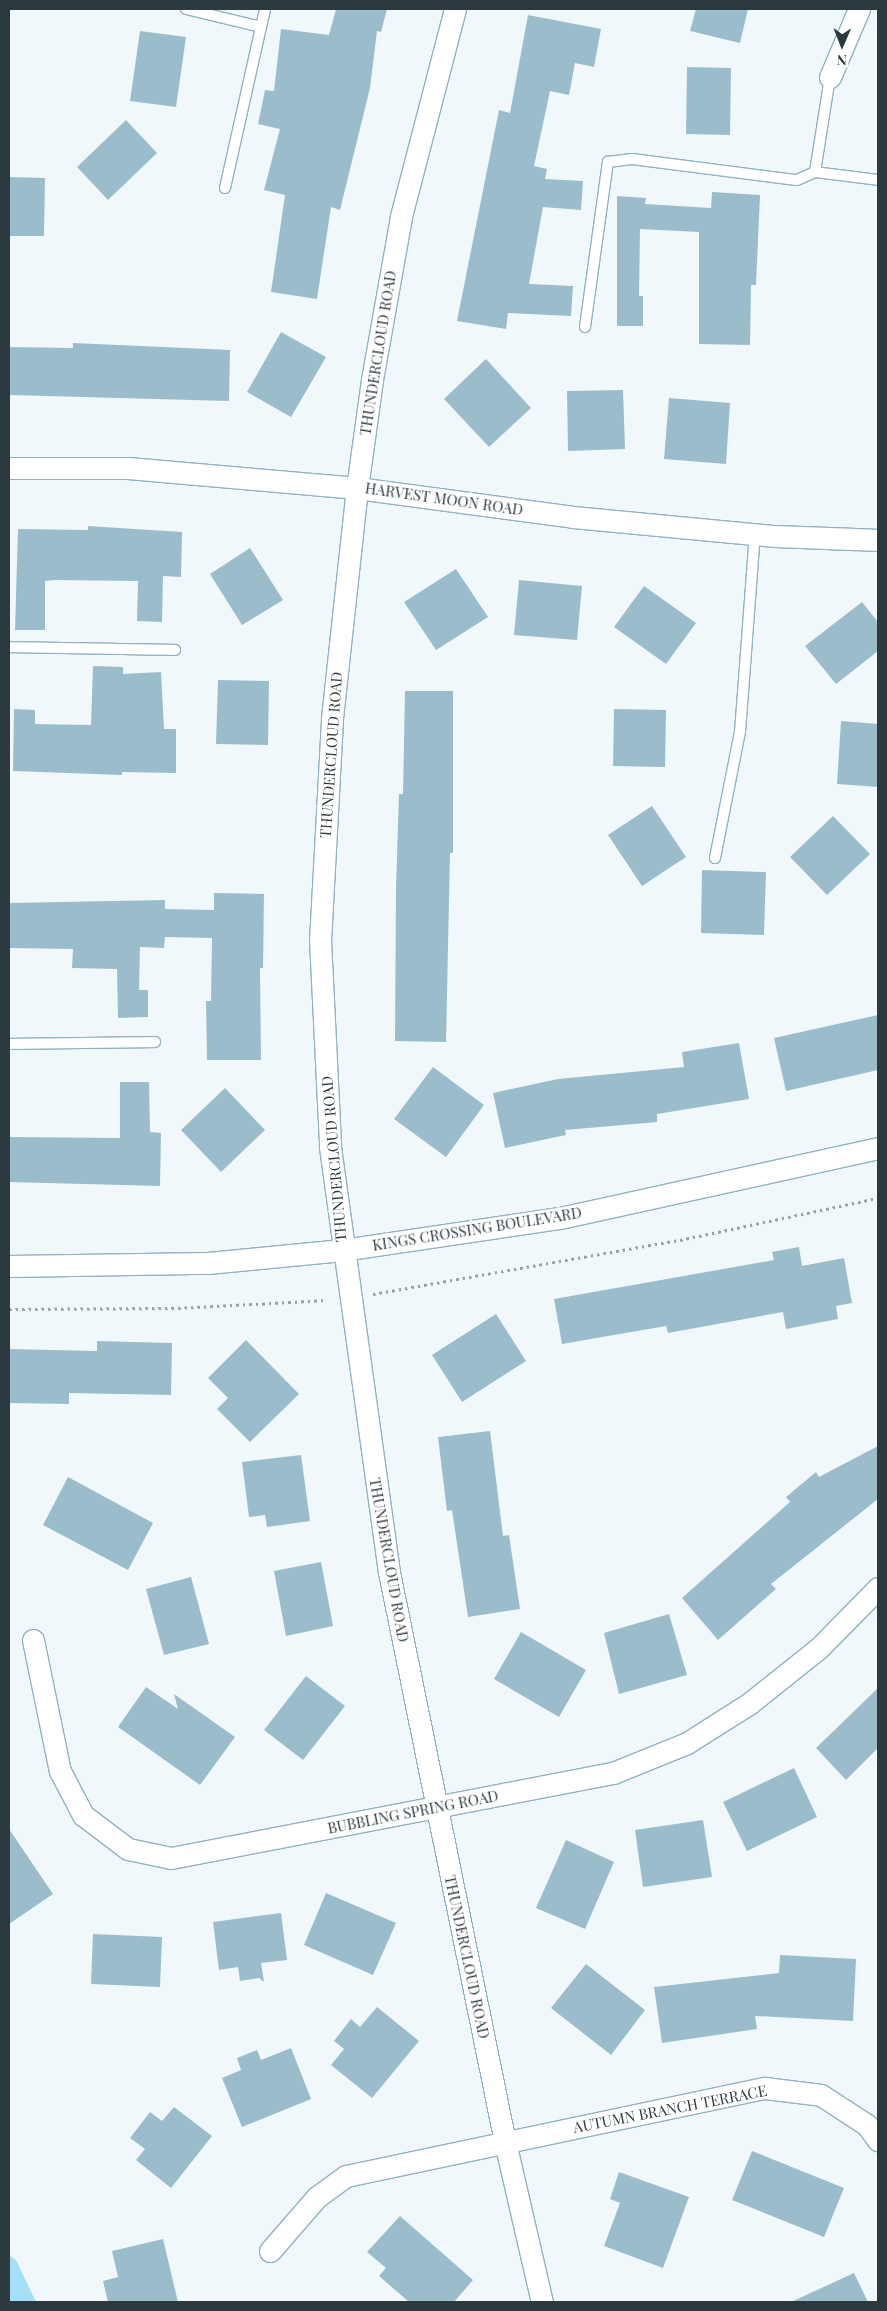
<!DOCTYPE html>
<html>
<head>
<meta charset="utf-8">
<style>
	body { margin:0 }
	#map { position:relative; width:887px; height:2311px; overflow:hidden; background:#f1f8fb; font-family:"Playfair Display",serif }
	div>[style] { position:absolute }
	.green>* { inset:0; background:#a3e0f8 }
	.building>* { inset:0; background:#9bbdcb }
	.path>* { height:3px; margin-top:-1.5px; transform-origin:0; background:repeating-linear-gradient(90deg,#97a1a6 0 2.5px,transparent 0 6.5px) }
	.roads { filter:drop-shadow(1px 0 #91b3c1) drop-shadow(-1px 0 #91b3c1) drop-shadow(0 1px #91b3c1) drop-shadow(0 -1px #91b3c1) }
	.lane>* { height:10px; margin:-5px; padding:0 5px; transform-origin:5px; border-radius:5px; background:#fff }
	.street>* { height:21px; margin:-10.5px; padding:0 10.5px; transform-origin:10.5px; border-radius:10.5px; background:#fff }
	span { translate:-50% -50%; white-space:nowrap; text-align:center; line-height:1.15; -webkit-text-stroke:4.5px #fff; paint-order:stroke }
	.street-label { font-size:15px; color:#2c3a40 }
	.frame { position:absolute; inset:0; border:10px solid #2c3a40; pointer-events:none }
	.north { position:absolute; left:817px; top:20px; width:50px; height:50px; -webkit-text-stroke:4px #fff; paint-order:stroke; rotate:181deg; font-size:14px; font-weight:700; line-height:20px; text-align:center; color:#2c3a40 }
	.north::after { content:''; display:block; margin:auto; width:18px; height:22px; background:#2c3a40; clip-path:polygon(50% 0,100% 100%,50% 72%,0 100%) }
</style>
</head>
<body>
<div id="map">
	<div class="green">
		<div style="clip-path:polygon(9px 2255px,16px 2260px,36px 2302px,9px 2302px)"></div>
	</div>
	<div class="building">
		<div style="clip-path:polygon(336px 9px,387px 9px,381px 32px,377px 31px,370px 88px,340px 210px,331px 207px,317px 299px,271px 292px,285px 195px,264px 190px,280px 129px,258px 124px,265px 90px,274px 91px,281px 29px,329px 35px)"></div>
		<div style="clip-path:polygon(696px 9px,748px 9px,740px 43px,690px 31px)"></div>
		<div style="clip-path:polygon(528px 15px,601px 29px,594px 67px,575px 63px,569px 95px,550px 91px,534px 166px,547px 169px,545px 179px,583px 181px,581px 210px,543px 207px,529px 284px,573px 286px,571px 316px,508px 313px,506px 329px,457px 321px,499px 110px,510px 113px)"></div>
		<div style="clip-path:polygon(140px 31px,186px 37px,176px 107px,130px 101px)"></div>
		<div style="clip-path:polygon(687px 67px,731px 68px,730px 135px,686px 134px)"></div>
		<div style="clip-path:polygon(126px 120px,157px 153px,108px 200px,77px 167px)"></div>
		<div style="clip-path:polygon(9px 177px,45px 178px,44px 236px,9px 236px)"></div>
		<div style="clip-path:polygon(712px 192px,760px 195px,756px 285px,751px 285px,750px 345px,699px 344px,699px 232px,640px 229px,639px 296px,643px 296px,643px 326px,617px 326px,617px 196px,646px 198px,645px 204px,711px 208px)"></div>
		<div style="clip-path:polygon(281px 332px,326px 357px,291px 417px,247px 392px)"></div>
		<div style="clip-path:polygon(73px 343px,230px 350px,229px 401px,9px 395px,9px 347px,73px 348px)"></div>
		<div style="clip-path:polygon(486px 359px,531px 408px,489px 447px,444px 399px)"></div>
		<div style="clip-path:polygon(623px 390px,625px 449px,568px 451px,567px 391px)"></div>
		<div style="clip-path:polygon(669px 398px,730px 403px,726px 464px,664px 459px)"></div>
		<div style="clip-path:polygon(88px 526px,182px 532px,181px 577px,163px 576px,162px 622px,137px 621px,138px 581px,55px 580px,45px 581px,45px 630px,15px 630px,18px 529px,88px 530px)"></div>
		<div style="clip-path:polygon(250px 548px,283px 600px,242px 625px,210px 574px)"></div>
		<div style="clip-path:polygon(456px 569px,488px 617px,436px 650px,404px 602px)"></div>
		<div style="clip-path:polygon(519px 580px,582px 586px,577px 640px,514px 635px)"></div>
		<div style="clip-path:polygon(644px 586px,696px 623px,666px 664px,614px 627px)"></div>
		<div style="clip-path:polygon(862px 602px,878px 622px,878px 651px,836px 684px,805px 646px)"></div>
		<div style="clip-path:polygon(93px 666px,123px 667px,123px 674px,161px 672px,164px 729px,176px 729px,176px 773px,122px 772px,122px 775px,13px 771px,14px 709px,35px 710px,35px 724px,91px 725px)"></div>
		<div style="clip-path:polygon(218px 680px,269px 681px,268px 745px,216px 744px)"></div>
		<div style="clip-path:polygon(405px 691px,453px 691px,453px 853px,450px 853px,446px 1042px,395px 1041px,396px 888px,399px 794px,403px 794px)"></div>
		<div style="clip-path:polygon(614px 709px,666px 710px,665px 767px,613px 766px)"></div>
		<div style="clip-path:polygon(841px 721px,878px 724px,878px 787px,837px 784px)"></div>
		<div style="clip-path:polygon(652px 806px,686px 857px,642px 886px,608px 835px)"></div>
		<div style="clip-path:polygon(833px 816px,870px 854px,827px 895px,790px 857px)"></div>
		<div style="clip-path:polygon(702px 870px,766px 872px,764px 935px,701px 933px)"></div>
		<div style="clip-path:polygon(214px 893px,264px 894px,263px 968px,260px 968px,261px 1060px,207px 1060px,206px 1001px,211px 1001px,212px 938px,165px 937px,164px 948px,140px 947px,139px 990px,148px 990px,148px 1017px,118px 1018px,117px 969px,72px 968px,73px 949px,9px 948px,9px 903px,165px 900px,165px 909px,214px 910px)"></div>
		<div style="clip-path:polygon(878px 1015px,878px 1070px,786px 1091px,774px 1038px)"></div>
		<div style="clip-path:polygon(739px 1043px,749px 1099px,657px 1114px,657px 1122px,565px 1130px,566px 1135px,505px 1148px,493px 1093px,558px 1079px,684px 1067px,682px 1052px)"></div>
		<div style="clip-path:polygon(433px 1067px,484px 1105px,446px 1157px,394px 1119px)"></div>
		<div style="clip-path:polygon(120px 1082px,149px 1082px,150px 1132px,161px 1133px,160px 1186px,9px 1182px,9px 1137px,120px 1138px)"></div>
		<div style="clip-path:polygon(225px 1088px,265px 1130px,221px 1172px,181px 1130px)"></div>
		<div style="clip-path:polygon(799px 1247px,802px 1266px,844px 1258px,852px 1303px,836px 1306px,838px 1319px,786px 1329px,783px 1312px,668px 1333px,666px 1326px,562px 1344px,554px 1299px,774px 1260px,772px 1252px)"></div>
		<div style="clip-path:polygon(496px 1314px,526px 1361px,462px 1402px,432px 1355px)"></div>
		<div style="clip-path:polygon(246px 1340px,299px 1394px,250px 1442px,217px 1409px,228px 1398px,208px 1378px)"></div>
		<div style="clip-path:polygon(97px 1341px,172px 1343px,171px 1395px,69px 1393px,69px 1404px,9px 1403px,9px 1349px,97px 1351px)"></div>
		<div style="clip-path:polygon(490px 1431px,503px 1536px,509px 1535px,520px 1609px,468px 1617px,452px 1510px,447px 1511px,438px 1437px)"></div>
		<div style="clip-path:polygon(878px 1446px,878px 1499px,771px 1584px,776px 1589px,718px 1640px,682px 1598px,790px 1502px,786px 1497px,816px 1472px,819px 1477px)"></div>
		<div style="clip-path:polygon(301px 1455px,310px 1521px,267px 1527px,265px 1515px,249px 1517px,242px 1462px)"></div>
		<div style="clip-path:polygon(68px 1477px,153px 1523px,128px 1570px,43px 1525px)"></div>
		<div style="clip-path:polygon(321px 1562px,333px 1626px,286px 1636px,274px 1571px)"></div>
		<div style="clip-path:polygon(191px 1577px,209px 1644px,164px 1655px,146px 1589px)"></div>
		<div style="clip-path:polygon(669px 1614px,687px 1675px,619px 1694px,604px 1633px)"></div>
		<div style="clip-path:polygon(521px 1632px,586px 1670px,559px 1717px,494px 1679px)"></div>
		<div style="clip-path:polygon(306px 1676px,345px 1706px,303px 1760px,264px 1730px)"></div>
		<div style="clip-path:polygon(146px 1687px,178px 1709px,174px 1694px,235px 1737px,200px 1785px,118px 1727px)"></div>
		<div style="clip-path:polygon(878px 1688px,878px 1748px,846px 1780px,816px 1748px)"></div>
		<div style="clip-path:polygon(794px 1768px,817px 1817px,747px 1851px,723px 1802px)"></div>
		<div style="clip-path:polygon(703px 1820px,712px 1877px,643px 1887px,635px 1830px)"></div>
		<div style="clip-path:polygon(9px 1829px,53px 1894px,9px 1924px)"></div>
		<div style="clip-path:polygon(566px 1840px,614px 1862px,585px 1929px,536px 1908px)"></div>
		<div style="clip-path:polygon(326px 1893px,396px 1923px,373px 1975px,304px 1945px)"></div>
		<div style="clip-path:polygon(281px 1913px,287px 1960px,261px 1963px,264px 1982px,259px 1978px,240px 1981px,238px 1967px,219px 1970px,213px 1922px)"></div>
		<div style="clip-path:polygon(93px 1934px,162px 1937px,160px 1987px,91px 1984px)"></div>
		<div style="clip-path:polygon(780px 1955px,856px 1959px,853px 2021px,755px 2016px,757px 2029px,662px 2043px,654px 1987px,779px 1973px)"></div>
		<div style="clip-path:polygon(586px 1964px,645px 2010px,611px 2055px,551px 2008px)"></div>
		<div style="clip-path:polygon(377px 2007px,419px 2041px,372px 2098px,331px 2065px,344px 2049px,334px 2041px,351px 2019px,360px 2027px)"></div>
		<div style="clip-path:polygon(291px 2048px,311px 2099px,242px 2127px,222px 2078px,241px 2070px,237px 2058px,257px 2050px,261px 2060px)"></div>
		<div style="clip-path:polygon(174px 2107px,212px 2136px,171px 2188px,136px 2160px,145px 2149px,130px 2138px,150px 2112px,162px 2121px)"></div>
		<div style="clip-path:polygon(752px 2151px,844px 2188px,824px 2237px,732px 2200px)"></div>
		<div style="clip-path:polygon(619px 2172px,689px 2197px,663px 2268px,604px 2246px,620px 2203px,610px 2199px)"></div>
		<div style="clip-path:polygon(400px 2216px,473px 2280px,454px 2302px,409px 2302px,379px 2276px,386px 2268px,367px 2252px)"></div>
		<div style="clip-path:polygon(163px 2239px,178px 2302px,108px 2302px,103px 2281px,118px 2277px,112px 2251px)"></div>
		<div style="clip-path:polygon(854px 2273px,868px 2302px,791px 2302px)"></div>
	</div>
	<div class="path">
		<div style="left:373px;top:1294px;width:312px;rotate:-10deg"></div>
		<div style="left:680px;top:1240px;width:202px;rotate:-12deg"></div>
		<div style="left:9px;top:1309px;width:169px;rotate:-0.3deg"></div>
		<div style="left:178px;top:1308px;width:149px;rotate:-3.1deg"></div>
	</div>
	<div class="roads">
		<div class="lane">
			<div style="left:186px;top:9px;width:77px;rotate:13.5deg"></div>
			<div style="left:261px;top:27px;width:18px;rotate:-77deg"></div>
			<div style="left:815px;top:172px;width:64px;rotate:7.2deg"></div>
			<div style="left:225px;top:188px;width:165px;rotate:-77.4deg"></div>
			<div style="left:585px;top:327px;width:167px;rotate:-82.1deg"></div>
			<div style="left:608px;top:162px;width:24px;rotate:-7deg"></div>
			<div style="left:632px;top:159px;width:166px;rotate:7.3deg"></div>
			<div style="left:797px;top:180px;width:20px;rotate:-24deg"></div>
			<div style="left:815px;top:172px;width:96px;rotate:-81deg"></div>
			<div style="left:9px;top:647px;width:166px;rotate:1deg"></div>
			<div style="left:715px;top:858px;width:128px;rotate:-78.8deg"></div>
			<div style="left:740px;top:732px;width:199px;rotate:-85.7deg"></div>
			<div style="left:9px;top:1044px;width:146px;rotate:-0.8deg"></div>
		</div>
		<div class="street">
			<div style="left:455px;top:9px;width:215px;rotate:104.6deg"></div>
			<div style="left:401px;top:217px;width:166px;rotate:100.1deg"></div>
			<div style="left:372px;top:380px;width:109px;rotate:97.9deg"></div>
			<div style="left:357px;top:488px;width:233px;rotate:96.2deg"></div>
			<div style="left:332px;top:720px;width:219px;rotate:93.1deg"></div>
			<div style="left:320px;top:939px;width:208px;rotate:87.2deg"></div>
			<div style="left:330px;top:1147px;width:429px;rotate:82.1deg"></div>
			<div style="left:389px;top:1572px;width:582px;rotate:78.5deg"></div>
			<div style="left:505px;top:2142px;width:164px;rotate:77deg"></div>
			<div style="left:830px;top:77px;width:74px;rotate:-66.9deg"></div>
			<div style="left:9px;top:468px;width:119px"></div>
			<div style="left:128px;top:468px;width:230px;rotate:5deg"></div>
			<div style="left:357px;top:488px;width:218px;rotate:7.6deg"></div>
			<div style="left:573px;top:517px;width:203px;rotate:5.4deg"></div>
			<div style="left:775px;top:536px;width:103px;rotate:2.2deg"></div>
			<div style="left:9px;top:1266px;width:199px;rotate:-0.9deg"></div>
			<div style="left:208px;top:1263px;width:135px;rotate:-5.5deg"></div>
			<div style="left:342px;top:1250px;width:220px;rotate:-8.4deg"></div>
			<div style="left:560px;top:1218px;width:326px;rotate:-12.4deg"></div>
			<div style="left:33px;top:1640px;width:134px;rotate:78.4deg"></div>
			<div style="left:60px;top:1771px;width:50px;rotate:62.4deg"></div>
			<div style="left:83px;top:1815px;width:56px;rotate:37.1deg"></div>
			<div style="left:128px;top:1849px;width:44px;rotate:11.8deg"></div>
			<div style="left:171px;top:1858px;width:450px;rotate:-10.9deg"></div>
			<div style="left:613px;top:1773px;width:80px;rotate:-22.1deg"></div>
			<div style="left:687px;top:1743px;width:75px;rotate:-32.4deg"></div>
			<div style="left:750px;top:1703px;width:88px;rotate:-38.6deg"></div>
			<div style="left:819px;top:1648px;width:84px;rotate:-45.5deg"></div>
			<div style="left:270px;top:2251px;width:72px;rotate:-49deg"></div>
			<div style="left:317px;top:2197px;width:36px;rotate:-36deg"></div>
			<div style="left:346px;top:2176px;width:428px;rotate:-11.9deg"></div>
			<div style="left:765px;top:2088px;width:56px;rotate:7.1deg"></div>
			<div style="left:821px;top:2095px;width:55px;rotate:33.1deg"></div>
			<div style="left:867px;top:2125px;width:19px;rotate:54deg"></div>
		</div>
	</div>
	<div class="street-label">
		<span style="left:378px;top:353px;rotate:-81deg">THUNDERCLOUD ROAD</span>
		<span style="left:444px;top:499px;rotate:8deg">HARVEST MOON ROAD</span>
		<span style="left:331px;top:755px;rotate:-86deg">THUNDERCLOUD ROAD</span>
		<span style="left:334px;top:1159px;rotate:-95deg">THUNDERCLOUD ROAD</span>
		<span style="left:477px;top:1229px;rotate:-9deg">KINGS CROSSING BOULEVARD</span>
		<span style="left:389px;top:1560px;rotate:80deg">THUNDERCLOUD ROAD</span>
		<span style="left:413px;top:1812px;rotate:-11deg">BUBBLING SPRING ROAD</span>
		<span style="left:467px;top:1957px;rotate:78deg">THUNDERCLOUD ROAD</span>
		<span style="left:670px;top:2109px;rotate:-11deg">AUTUMN BRANCH TERRACE</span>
	</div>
	<div class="frame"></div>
	<div class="north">N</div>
</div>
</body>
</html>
